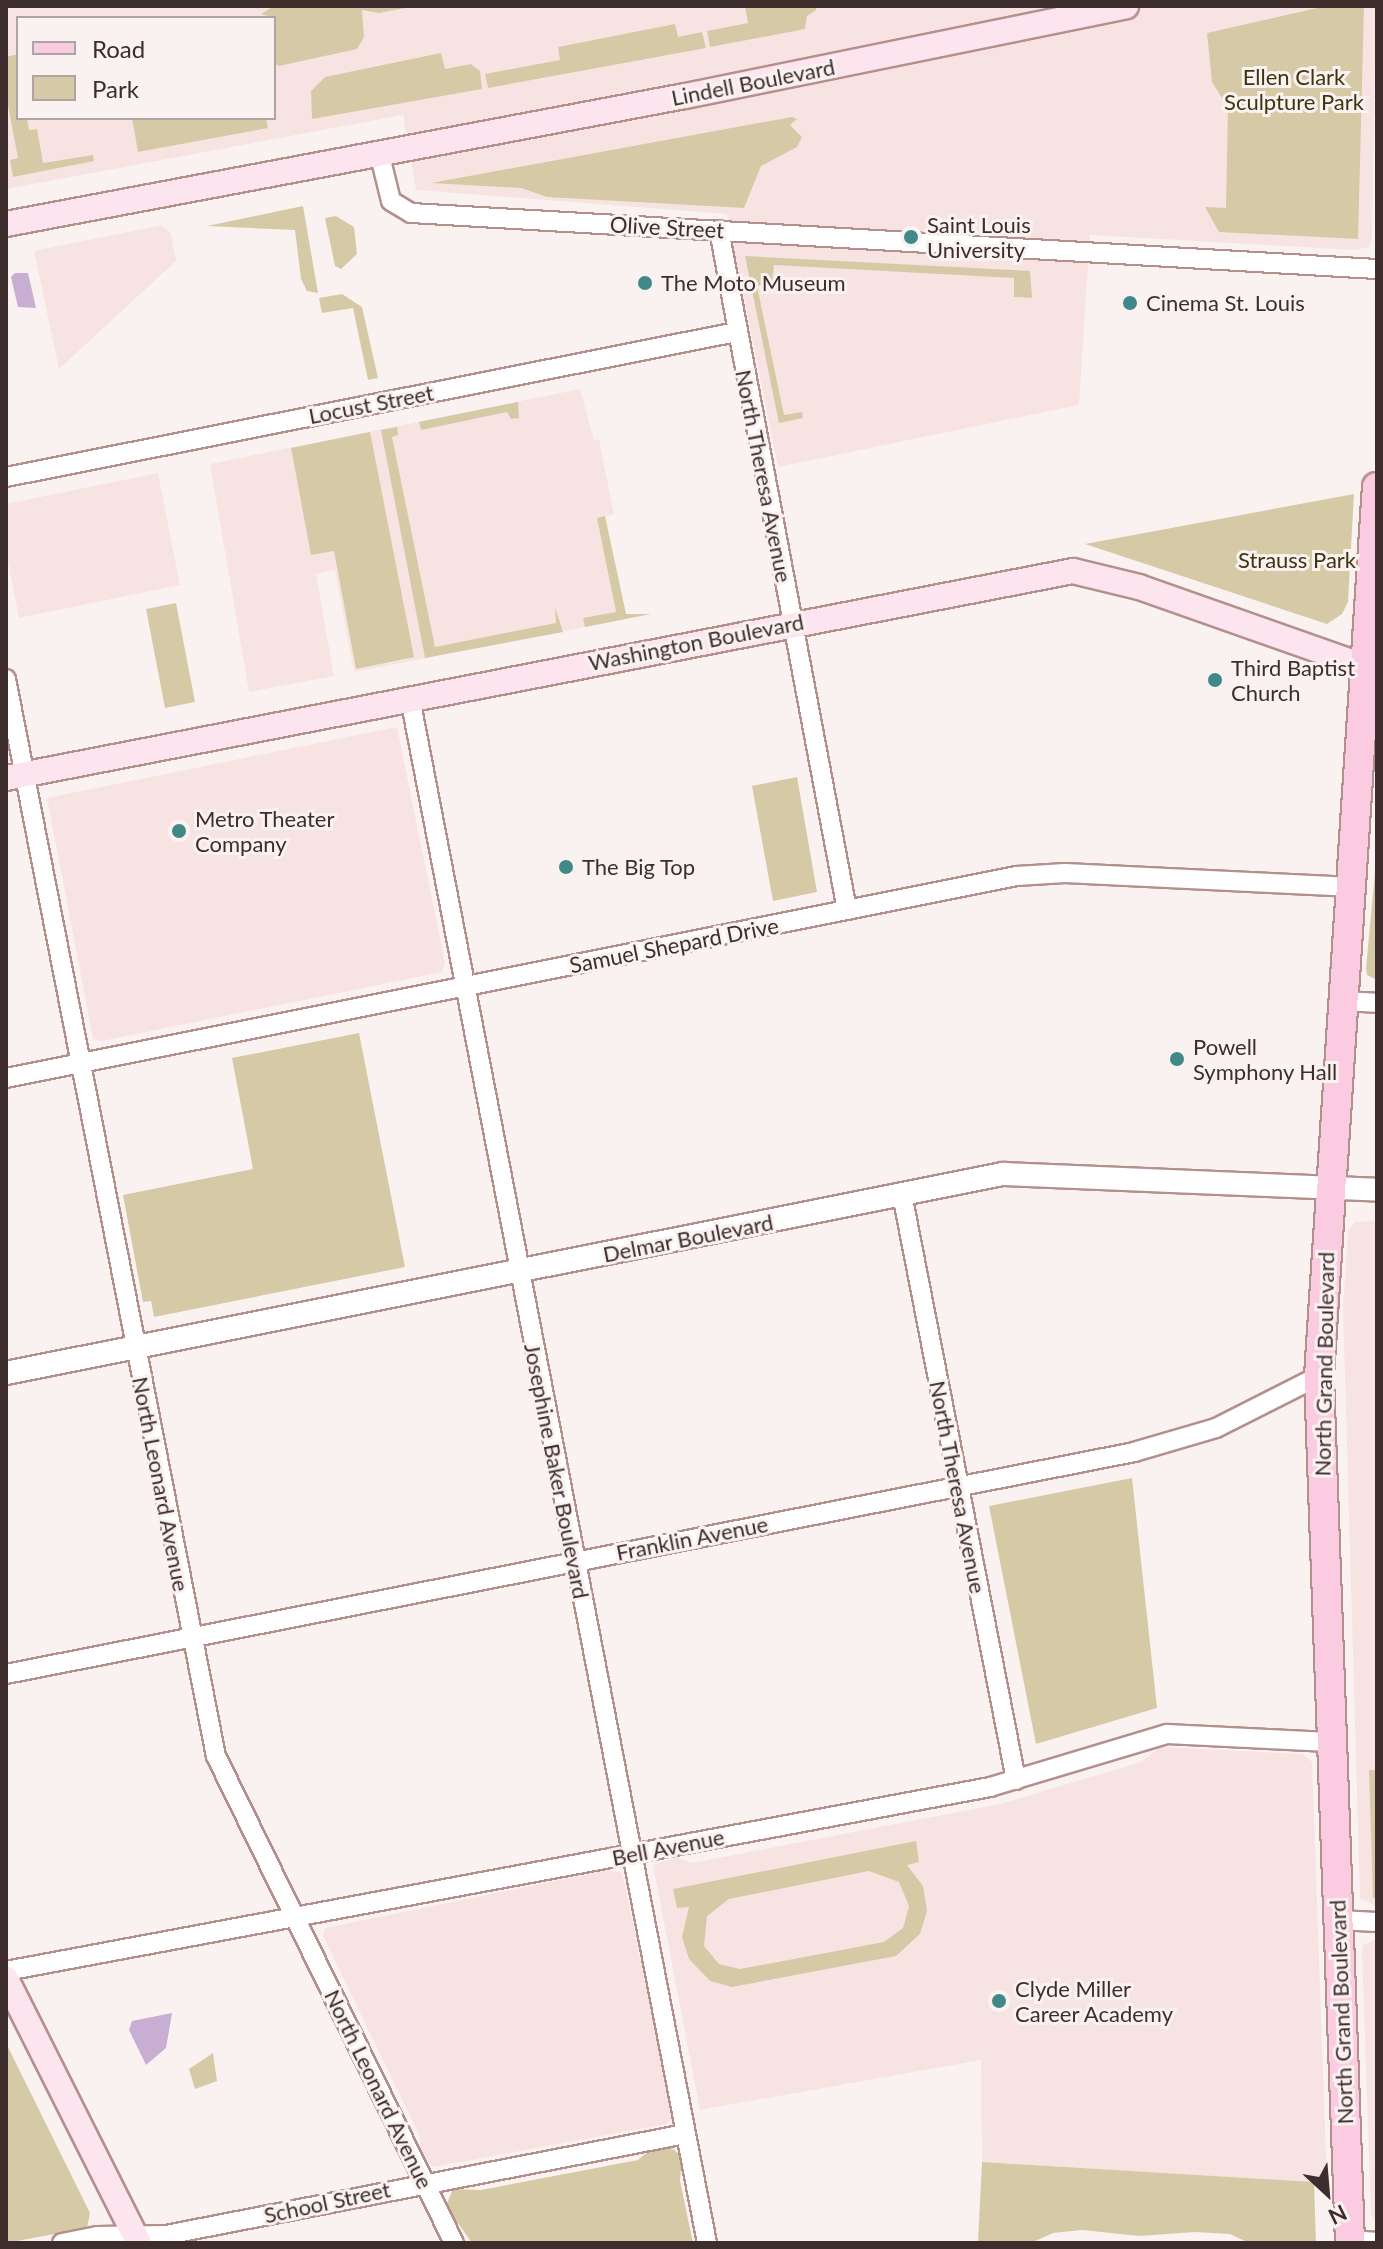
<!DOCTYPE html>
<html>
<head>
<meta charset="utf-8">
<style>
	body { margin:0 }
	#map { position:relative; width:1383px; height:2249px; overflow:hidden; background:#faf2f1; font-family:Lato,sans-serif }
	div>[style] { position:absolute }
	.built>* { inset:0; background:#f7e4e2 }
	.green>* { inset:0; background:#d6caa6 }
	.water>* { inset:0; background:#c9aed4 }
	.roads { filter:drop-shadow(2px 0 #b4908d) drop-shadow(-2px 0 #b4908d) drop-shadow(0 2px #b4908d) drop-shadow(0 -2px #b4908d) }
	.minor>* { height:18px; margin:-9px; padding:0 9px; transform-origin:9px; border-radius:9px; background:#fff }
	.tertiary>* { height:22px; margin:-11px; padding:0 11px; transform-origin:11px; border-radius:11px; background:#fff }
	.secondary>* { height:24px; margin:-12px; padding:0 12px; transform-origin:12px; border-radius:12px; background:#fde5f0 }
	.primary>* { height:28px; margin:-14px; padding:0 14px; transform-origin:14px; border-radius:14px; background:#fbcbe2 }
	.dots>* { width:22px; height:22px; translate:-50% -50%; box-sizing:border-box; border:4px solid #faf2f1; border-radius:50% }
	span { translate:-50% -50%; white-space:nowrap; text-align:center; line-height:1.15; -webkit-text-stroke:6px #faf2f1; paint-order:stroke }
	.park-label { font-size:22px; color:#3f3410 }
	.street-label { font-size:22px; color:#3d2e2d }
	.poi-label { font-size:22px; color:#3d2e2d }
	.left { translate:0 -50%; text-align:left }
	.frame { position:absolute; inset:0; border:8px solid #3d2e2d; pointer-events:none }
	.legend { position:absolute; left:16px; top:16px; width:260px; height:104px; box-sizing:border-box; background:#faf2f1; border:2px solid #aea4a3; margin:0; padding:10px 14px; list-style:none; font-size:24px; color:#3d2e2d }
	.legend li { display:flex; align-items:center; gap:16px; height:40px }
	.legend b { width:40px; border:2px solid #aea4a3 }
	.north { position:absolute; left:1287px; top:2153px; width:80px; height:80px; -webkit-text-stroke:6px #faf2f1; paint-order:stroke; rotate:154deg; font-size:22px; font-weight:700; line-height:32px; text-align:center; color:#3d2e2d }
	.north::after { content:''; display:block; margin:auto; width:28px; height:36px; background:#3d2e2d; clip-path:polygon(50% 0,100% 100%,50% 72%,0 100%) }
</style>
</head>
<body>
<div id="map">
	<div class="built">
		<div style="clip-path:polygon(evenodd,6px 6px,1376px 6px,1372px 240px,1368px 247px,1356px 250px,1090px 235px,1079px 405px,778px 467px,727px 214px,416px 190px,403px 115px,6px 189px,6px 6px,18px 18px,274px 18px,274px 118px,18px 118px,18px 18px)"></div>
		<div style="clip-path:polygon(162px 225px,171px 234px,176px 261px,59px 369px,34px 251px)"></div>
		<div style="clip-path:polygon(580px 389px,594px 440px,599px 439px,614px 514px,605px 517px,627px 619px,354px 672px,335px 570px,316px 574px,334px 676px,249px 692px,210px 464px)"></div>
		<div style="clip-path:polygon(158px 473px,180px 585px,19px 618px,6px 552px,6px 504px)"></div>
		<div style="clip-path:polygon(397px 727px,445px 963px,442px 972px,102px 1041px,93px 1039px,47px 798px)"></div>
		<div style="clip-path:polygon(1377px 1221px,1377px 1907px,1360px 1898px,1343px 1307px,1348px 1231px,1355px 1222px)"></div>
		<div style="clip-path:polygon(1160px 1747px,1303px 1754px,1312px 1762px,1327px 2183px,982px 2162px,981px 2060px,700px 2110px,653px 1865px,677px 1857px,692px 1863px,1000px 1804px,1141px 1762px)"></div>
		<div style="clip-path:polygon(609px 1870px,621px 1873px,624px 1881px,674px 2118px,666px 2124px,433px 2167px,421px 2153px,420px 2137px,323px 1936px,325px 1928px)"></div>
		<div style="clip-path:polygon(1377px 1939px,1377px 2223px,1371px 2216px,1362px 1951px,1363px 1945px)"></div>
	</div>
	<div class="green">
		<div style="clip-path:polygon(274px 6px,416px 6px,379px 13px,362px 10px,364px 37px,357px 49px,279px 66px,274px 64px,274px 18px,261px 14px)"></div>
		<div style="clip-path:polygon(745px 6px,816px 6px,816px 10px,807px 16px,805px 29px,710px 47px,707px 31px,748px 23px)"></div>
		<div style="clip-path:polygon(1326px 6px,1364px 7px,1358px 239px,1219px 232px,1205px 207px,1226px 208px,1228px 108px,1212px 82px,1207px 33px)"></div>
		<div style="clip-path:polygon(675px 24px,678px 37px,702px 32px,706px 48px,488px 88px,485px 74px,560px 60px,558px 47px)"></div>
		<div style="clip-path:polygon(441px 53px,445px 69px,471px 64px,480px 71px,482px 89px,312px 119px,311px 91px,325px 77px)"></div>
		<div style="clip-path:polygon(18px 54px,18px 118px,27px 118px,29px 130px,37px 129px,43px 163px,93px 155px,94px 161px,13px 177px,10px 160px,18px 158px,6px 95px,6px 57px)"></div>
		<div style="clip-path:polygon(792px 117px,797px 119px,790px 125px,802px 137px,797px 147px,761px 166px,744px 208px,547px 197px,521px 188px,431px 183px)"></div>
		<div style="clip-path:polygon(132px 118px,266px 118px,268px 128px,138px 152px)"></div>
		<div style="clip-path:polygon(303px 206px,318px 293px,307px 291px,301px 279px,295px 230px,207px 226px)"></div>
		<div style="clip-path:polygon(336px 216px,354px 227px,357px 254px,341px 269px,335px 266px,325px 218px)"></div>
		<div style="clip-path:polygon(745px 256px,1030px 271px,1032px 298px,1014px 297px,1014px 278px,774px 265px,772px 282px,757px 286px,784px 415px,802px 412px,803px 418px,779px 423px)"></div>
		<div style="clip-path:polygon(342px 294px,362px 307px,378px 378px,368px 380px,353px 308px,322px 313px,319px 298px)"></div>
		<div style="clip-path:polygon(518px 402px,519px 418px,511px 419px,507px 412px,421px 430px,419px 422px)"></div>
		<div style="clip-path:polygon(397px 427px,398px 435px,392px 437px,435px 647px,556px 623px,555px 607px,563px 632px,425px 658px,381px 430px)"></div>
		<div style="clip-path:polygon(370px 432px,414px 657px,356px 669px,334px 551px,311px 555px,291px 448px)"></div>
		<div style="clip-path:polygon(1354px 494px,1348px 602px,1342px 614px,1327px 624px,1085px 544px)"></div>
		<div style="clip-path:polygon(605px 516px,626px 614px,651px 614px,585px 627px,583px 618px,616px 612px,597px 518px)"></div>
		<div style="clip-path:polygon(176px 603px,195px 702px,165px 708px,146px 609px)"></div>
		<div style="clip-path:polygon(797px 777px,817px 892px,773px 901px,752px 786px)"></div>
		<div style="clip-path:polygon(1377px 851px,1377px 980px,1367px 975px,1366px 968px)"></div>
		<div style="clip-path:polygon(359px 1033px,405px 1267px,154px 1317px,151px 1301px,143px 1302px,123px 1195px,253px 1169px,232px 1058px)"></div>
		<div style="clip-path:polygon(1132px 1478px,1157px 1708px,1036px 1744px,989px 1506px)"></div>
		<div style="clip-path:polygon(1369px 1770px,1377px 1770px,1377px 1898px,1373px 1898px)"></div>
		<div style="clip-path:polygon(evenodd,916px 1841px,919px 1862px,907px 1865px,923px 1886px,927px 1911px,920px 1934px,896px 1956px,732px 1987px,710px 1981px,689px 1959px,682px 1937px,689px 1907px,677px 1908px,673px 1889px,916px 1841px,869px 1871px,899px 1882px,909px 1906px,903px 1928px,884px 1942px,740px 1969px,719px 1964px,704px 1946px,707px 1916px,729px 1899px,869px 1871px)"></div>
		<div style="clip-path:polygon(6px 2043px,90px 2213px,87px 2228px,6px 2243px)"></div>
		<div style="clip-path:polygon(213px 2053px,217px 2081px,195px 2089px,189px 2069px)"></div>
		<div style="clip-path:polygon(672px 2148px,682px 2157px,680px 2181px,693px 2243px,472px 2243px,446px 2206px,453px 2189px,481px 2190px,638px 2160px,649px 2151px)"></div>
		<div style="clip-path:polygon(982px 2162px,1314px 2182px,1316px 2243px,1249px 2243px,1230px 2234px,1195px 2232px,1139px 2236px,1082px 2230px,1053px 2233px,1031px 2243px,978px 2241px)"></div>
	</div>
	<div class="water">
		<div style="clip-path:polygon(15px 273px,28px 273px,36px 308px,18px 307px,11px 277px)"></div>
		<div style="clip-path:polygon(172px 2013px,166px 2048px,146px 2065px,129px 2030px,132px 2021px)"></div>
	</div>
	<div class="roads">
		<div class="minor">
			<div style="left:379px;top:152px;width:50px;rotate:76.2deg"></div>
			<div style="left:391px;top:201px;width:23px;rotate:31deg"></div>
			<div style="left:411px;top:213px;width:968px;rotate:3.32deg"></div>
			<div style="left:719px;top:230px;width:692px;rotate:79.34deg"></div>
			<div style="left:6px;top:477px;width:744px;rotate:-11.23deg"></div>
			<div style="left:6px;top:679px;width:1097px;rotate:78.97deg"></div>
			<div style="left:216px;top:1756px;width:542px;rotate:63.95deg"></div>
			<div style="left:410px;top:698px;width:1573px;rotate:79.12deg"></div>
			<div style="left:1341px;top:1001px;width:36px;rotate:3deg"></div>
			<div style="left:6px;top:1078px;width:1031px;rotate:-11.3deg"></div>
			<div style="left:1017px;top:876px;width:48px;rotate:-3.6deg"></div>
			<div style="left:1065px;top:873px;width:283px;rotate:2.8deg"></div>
			<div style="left:902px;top:1194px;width:597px;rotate:78.99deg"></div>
			<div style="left:6px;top:1674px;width:1150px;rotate:-11.13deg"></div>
			<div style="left:1134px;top:1452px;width:85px;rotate:-16.3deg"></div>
			<div style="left:1216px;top:1428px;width:115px;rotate:-26.8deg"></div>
			<div style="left:1338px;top:1920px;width:39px;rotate:3deg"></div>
			<div style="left:6px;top:1971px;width:1001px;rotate:-10.59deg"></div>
			<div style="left:990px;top:1787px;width:185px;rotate:-16.7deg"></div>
			<div style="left:1167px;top:1734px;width:162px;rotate:2.8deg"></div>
			<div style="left:1350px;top:2240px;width:27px;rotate:4deg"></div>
			<div style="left:62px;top:2243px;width:36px;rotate:-11deg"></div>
			<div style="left:97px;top:2236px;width:69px;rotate:-0.8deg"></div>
			<div style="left:166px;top:2235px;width:529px;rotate:-11.01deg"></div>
		</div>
		<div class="tertiary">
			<div style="left:6px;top:1373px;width:1017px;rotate:-11.29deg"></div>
			<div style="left:1003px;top:1174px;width:374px;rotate:2.4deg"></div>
		</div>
		<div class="secondary">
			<div style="left:6px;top:224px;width:691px;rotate:-10.68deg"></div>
			<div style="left:685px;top:96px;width:450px;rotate:-11.5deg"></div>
			<div style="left:6px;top:778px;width:1087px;rotate:-10.98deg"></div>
			<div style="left:1073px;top:571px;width:68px;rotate:13.6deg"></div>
			<div style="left:1139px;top:587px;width:252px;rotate:19.4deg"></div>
			<div style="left:6px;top:1979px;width:296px;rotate:63.3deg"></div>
		</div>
		<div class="primary">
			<div style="left:1350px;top:2243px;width:868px;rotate:-92.05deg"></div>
			<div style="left:1319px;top:1376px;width:891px;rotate:-86.27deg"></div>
		</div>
	</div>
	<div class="dots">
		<div style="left:911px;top:237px;background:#418989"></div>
		<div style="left:645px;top:283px;background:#418989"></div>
		<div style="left:1130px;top:303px;background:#418989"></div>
		<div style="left:1215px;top:680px;background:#418989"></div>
		<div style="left:179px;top:831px;background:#418989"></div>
		<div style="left:566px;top:867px;background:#418989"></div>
		<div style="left:1177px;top:1059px;background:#418989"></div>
		<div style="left:999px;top:2001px;background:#418989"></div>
	</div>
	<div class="park-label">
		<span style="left:1294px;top:89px">Ellen Clark<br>Sculpture Park</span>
		<span style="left:1297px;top:560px">Strauss Park</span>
	</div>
	<div class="street-label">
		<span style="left:753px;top:82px;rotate:-11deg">Lindell Boulevard</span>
		<span style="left:667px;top:227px;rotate:3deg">Olive Street</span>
		<span style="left:371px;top:404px;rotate:-11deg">Locust Street</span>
		<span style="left:764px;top:476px;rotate:79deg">North Theresa Avenue</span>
		<span style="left:696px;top:642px;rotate:-11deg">Washington Boulevard</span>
		<span style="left:674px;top:945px;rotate:-11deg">Samuel Shepard Drive</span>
		<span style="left:688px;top:1238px;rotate:-11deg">Delmar Boulevard</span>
		<span style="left:1324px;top:1364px;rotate:-89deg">North Grand Boulevard</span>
		<span style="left:557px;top:1471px;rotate:79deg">Josephine Baker Boulevard</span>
		<span style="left:161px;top:1484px;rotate:79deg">North Leonard Avenue</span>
		<span style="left:958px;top:1487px;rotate:79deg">North Theresa Avenue</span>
		<span style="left:692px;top:1538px;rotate:-11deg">Franklin Avenue</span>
		<span style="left:668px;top:1847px;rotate:-11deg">Bell Avenue</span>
		<span style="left:1341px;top:2012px;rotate:-92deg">North Grand Boulevard</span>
		<span style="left:379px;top:2089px;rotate:64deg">North Leonard Avenue</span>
		<span style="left:327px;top:2202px;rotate:-12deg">School Street</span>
	</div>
	<div class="poi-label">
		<span class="left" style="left:927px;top:237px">Saint Louis<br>University</span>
		<span class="left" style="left:661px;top:283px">The Moto Museum</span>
		<span class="left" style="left:1146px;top:303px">Cinema St. Louis</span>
		<span class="left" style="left:1231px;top:680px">Third Baptist<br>Church</span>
		<span class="left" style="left:195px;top:831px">Metro Theater<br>Company</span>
		<span class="left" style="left:582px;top:867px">The Big Top</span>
		<span class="left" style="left:1193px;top:1059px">Powell<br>Symphony Hall</span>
		<span class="left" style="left:1015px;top:2001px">Clyde Miller<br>Career Academy</span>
	</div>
	<div class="frame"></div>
	<ul class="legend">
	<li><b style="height:10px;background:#fbcbe2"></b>Road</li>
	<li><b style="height:22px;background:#d6caa6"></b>Park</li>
	</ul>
	<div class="north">N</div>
</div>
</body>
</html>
